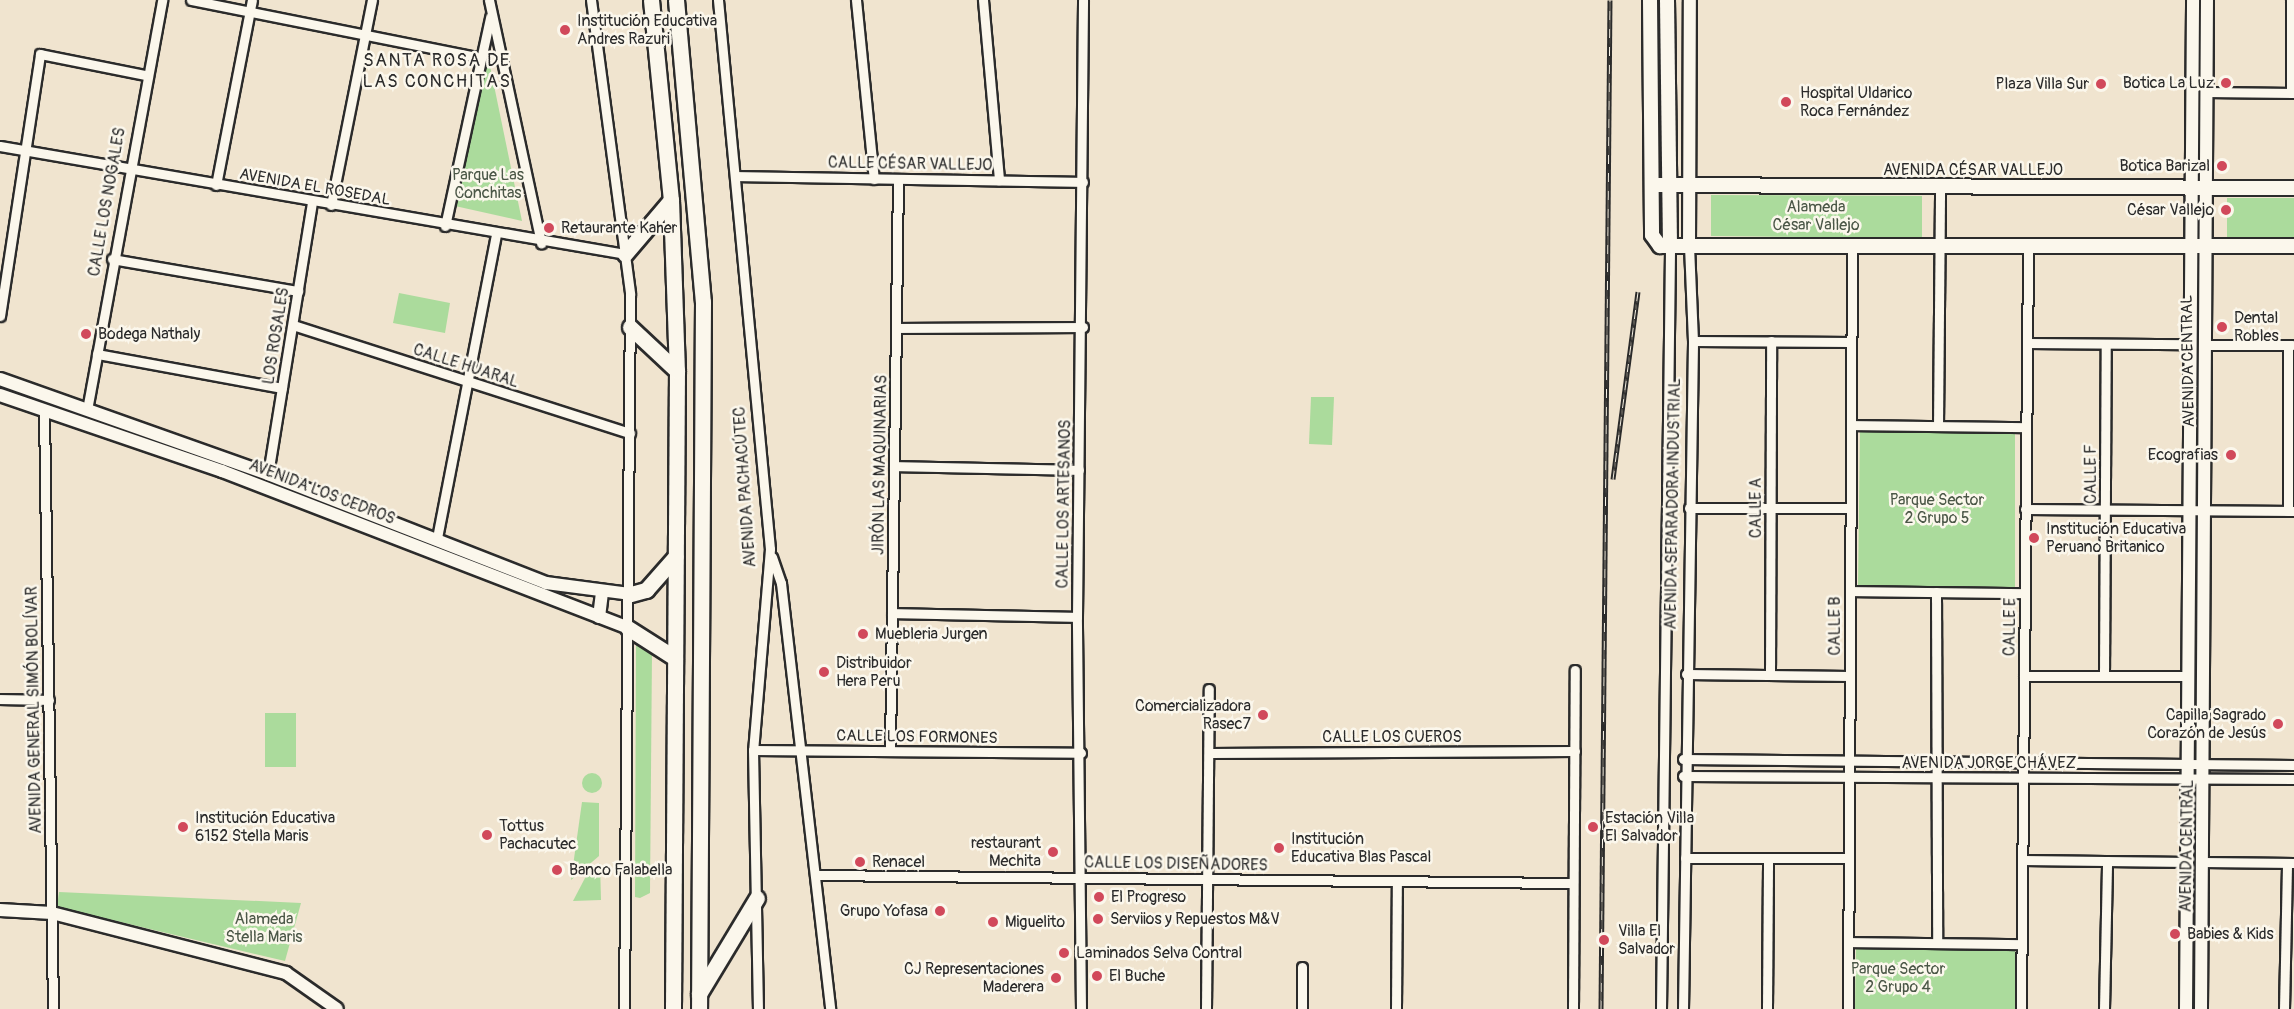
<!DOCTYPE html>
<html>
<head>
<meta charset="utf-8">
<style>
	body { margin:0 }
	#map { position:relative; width:2294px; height:1009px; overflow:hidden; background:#f0e4cf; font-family:Pangolin,sans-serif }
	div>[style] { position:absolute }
	.green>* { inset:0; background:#abdb9c }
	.round { border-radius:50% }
	.roads { filter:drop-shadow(2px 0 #2b2b2b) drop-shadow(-2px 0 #2b2b2b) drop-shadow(0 2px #2b2b2b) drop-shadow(0 -2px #2b2b2b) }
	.minor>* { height:9px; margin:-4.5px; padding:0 4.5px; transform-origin:4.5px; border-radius:4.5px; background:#fbf7ec }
	.tertiary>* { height:12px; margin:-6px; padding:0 6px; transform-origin:6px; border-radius:6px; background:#fbf7ec }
	.secondary>* { height:14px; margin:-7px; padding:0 7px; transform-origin:7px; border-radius:7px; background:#fbf7ec }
	.primary>* { height:15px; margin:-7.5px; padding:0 7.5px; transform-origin:7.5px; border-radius:7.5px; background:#fbf7ec }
	.rail>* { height:5px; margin-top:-2.5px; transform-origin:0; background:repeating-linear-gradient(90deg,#fbf7ec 0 9px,#2b2b2b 0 18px); box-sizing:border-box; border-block:2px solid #2b2b2b }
	.dots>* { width:16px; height:16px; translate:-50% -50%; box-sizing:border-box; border:3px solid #fbf7ec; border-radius:50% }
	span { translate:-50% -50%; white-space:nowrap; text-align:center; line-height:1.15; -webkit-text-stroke:5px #fbf7ec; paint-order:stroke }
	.poi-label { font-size:16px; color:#2b2b2b }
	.left { translate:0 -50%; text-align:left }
	.right { translate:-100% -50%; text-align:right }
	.street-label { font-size:16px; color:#2b2b2b }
	.park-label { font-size:16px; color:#4b5747 }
	.neighbourhood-label { font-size:18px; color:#2b2b2b; letter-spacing:1.5px }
</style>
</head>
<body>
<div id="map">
	<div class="green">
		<div style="clip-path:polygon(483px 65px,490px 66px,522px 221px,455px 206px)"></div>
		<div style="clip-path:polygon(1711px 195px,1922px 196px,1922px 238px,1711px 236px)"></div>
		<div style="clip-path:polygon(2227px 198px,2294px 198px,2294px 240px,2227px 239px)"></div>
		<div style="clip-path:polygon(399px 293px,450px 303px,445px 333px,393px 323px)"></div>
		<div style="clip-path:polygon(1311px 397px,1334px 397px,1332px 445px,1309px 444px)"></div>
		<div style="clip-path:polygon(1860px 431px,2015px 433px,2015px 587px,1858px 586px)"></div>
		<div style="clip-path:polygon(636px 645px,652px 652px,650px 893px,640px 898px,635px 897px)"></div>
		<div style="clip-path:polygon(265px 713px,296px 713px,296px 767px,265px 767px)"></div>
		<div class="round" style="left:582px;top:773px;width:20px;height:20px"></div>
		<div style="clip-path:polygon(582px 802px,599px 803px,599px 856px,571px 880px)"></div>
		<div style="clip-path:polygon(600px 863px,601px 900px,573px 901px,585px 878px)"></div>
		<div style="clip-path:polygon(59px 892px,301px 903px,285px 961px,57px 907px)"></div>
		<div style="clip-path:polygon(1856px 947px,2015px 950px,2015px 1009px,1855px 1009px)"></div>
	</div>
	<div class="roads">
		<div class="minor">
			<div style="left:191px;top:0;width:295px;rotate:11.3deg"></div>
			<div style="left:489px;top:0;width:249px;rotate:77.9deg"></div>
			<div style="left:591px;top:0;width:297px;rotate:82.4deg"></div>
			<div style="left:630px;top:294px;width:715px;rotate:90.48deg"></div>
			<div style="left:718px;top:0;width:551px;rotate:84.59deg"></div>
			<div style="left:770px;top:549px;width:202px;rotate:94.8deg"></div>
			<div style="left:753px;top:750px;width:259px;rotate:88.9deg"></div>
			<div style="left:856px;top:0;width:180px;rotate:84.3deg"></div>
			<div style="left:983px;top:0;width:181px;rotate:84.9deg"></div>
			<div style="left:2206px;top:92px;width:88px;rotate:0.7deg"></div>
			<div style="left:2291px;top:93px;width:93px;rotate:-90deg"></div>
			<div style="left:0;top:146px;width:634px;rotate:9.8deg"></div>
			<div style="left:737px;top:176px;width:346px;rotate:1deg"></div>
			<div style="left:216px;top:185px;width:188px;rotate:-79deg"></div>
			<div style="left:331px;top:205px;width:209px;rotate:-78.7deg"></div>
			<div style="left:445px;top:226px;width:214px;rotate:-77.8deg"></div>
			<div style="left:112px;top:259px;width:189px;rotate:9.8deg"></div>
			<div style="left:0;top:316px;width:265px;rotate:-81.3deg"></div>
			<div style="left:40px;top:54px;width:107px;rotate:11.3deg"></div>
			<div style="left:293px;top:325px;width:354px;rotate:17.8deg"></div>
			<div style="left:897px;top:328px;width:186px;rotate:-0.3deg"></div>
			<div style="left:1693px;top:341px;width:158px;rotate:0.4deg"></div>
			<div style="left:2027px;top:343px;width:163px;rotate:0.4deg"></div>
			<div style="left:2204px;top:345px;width:88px"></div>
			<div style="left:97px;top:354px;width:188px;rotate:10.4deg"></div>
			<div style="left:44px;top:410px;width:599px;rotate:89.14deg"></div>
			<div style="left:87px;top:410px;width:417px;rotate:-79.6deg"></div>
			<div style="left:1851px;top:425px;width:175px;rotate:0.7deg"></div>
			<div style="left:1938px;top:426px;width:240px;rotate:-89.5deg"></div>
			<div style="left:894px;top:466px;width:185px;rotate:1.2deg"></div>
			<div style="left:268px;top:474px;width:276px;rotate:-80.8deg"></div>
			<div style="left:1689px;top:508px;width:161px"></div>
			<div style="left:2025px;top:509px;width:269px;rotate:0.4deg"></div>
			<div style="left:2288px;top:511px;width:166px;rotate:-90deg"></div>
			<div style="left:437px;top:538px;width:310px;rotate:-79deg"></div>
			<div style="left:772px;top:557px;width:28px;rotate:71deg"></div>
			<div style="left:781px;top:583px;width:429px;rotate:83.4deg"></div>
			<div style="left:1850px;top:591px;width:175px;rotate:0.7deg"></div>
			<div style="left:1936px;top:592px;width:351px;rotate:89.8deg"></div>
			<div style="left:892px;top:613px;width:185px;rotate:1.2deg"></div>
			<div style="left:1686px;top:674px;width:163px;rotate:0.7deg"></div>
			<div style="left:1770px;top:675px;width:334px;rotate:-89.8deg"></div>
			<div style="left:2024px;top:676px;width:164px"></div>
			<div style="left:2104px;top:676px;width:332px;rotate:-89.7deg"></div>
			<div style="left:0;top:699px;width:49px;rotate:1.2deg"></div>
			<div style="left:753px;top:750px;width:328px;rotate:0.5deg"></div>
			<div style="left:890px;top:751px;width:572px;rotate:-89.2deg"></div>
			<div style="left:1209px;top:753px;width:366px;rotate:-0.3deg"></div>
			<div style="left:1683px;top:759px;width:611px;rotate:0.56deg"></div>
			<div style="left:1683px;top:776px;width:611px;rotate:0.28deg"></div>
			<div style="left:1685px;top:858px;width:163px"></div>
			<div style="left:2023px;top:860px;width:165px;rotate:0.7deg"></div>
			<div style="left:2203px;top:862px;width:91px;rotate:0.6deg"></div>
			<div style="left:816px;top:875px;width:757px;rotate:0.61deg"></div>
			<div style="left:1848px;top:942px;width:174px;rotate:0.7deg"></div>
			<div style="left:1081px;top:1009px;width:392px;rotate:-90.6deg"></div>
			<div style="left:1077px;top:617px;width:617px;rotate:-89.44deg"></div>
			<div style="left:1206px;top:1009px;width:320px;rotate:-89.5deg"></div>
			<div style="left:1302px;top:1009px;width:42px;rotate:-90deg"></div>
			<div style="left:1396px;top:1009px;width:128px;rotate:-89.6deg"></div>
			<div style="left:1573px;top:1009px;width:339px;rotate:-89.7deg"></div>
			<div style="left:1661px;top:1009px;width:762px;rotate:-89.32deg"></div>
			<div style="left:1683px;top:1009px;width:668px;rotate:-89.14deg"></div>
			<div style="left:1693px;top:341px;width:94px;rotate:-92.4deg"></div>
			<div style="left:1767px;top:1009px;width:151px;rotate:-89.6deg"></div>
			<div style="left:1848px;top:1009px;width:765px;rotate:-89.7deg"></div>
			<div style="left:2021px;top:1009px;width:763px;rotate:-89.47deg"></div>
			<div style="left:2104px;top:1009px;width:148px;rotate:-88.8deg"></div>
			<div style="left:2284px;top:1009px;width:146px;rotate:-88.8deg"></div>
		</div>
		<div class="tertiary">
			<div style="left:1689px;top:247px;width:247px;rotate:-89.8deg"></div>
			<div style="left:0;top:379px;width:284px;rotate:19.5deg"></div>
			<div style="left:268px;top:474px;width:299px;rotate:21.4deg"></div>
			<div style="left:546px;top:583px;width:86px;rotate:7.4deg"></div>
			<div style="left:0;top:395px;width:235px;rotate:18.9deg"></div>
			<div style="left:222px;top:471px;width:435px;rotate:21.1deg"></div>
			<div style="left:599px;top:617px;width:26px;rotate:-83deg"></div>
			<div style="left:0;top:910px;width:52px;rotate:3.3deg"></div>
			<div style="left:52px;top:913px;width:242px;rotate:14.4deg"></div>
			<div style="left:286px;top:973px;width:62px;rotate:35.2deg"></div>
			<div style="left:2186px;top:1009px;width:1009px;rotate:-89.6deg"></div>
			<div style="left:2201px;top:1009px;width:1009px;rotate:-89.66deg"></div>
		</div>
		<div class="secondary">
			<div style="left:1650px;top:0;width:235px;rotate:89.5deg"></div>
			<div style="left:1652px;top:235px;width:14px;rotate:54deg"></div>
			<div style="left:1660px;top:246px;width:634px"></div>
			<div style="left:1667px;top:0;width:247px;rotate:89.3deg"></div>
			<div style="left:1652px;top:185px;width:642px;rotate:0.27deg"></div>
		</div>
		<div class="primary">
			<div style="left:651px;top:0;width:201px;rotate:84.3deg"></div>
			<div style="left:671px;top:200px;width:171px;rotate:88deg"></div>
			<div style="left:677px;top:371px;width:638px;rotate:90.36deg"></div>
			<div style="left:676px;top:0;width:303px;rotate:84.9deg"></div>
			<div style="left:703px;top:302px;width:707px;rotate:90.32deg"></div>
			<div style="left:625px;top:254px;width:71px;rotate:-49.6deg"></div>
			<div style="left:630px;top:327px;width:64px;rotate:43.1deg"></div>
			<div style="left:631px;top:594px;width:16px;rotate:-15deg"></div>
			<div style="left:646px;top:590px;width:45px;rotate:-48.6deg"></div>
			<div style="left:628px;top:628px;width:56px;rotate:32.6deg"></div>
			<div style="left:699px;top:994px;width:112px;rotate:-58.9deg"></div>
		</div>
	</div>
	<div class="rail">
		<div style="left:1613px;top:479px;width:189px;rotate:-82.4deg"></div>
		<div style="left:1601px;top:1009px;width:1009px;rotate:-89.49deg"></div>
	</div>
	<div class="dots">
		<div style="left:565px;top:30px;background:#d1495b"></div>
		<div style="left:2226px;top:83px;background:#d1495b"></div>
		<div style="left:2101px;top:84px;background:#d1495b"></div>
		<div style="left:1786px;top:102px;background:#d1495b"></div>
		<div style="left:2222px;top:166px;background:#d1495b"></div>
		<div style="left:2226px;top:210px;background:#d1495b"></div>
		<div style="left:549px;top:228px;background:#d1495b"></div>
		<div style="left:2222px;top:327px;background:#d1495b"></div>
		<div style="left:86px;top:334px;background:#d1495b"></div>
		<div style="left:2231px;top:455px;background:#d1495b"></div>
		<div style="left:2034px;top:538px;background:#d1495b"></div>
		<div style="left:863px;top:634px;background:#d1495b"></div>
		<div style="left:824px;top:672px;background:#d1495b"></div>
		<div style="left:1263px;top:715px;background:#d1495b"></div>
		<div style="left:2278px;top:724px;background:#d1495b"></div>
		<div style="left:183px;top:827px;background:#d1495b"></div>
		<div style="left:1593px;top:827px;background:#d1495b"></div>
		<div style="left:487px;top:835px;background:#d1495b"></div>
		<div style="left:1279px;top:848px;background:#d1495b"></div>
		<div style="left:1053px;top:852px;background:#d1495b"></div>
		<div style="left:860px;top:862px;background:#d1495b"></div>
		<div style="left:557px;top:870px;background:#d1495b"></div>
		<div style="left:1099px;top:897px;background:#d1495b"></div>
		<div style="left:940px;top:911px;background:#d1495b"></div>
		<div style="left:1098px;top:919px;background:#d1495b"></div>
		<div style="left:993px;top:922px;background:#d1495b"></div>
		<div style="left:2175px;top:934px;background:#d1495b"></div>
		<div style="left:1604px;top:940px;background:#d1495b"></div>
		<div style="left:1064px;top:953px;background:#d1495b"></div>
		<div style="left:1097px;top:976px;background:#d1495b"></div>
		<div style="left:1056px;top:978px;background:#d1495b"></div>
	</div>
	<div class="poi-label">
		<span class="left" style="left:577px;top:30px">Institución Educativa<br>Andres Razuri</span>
		<span class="right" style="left:2214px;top:83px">Botica La Luz</span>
		<span class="right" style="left:2089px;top:84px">Plaza Villa Sur</span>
		<span class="left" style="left:1800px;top:102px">Hospital Uldarico<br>Roca Fernández</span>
		<span class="right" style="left:2210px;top:166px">Botica Barizal</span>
		<span class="right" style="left:2214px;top:210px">César Vallejo</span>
		<span class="left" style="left:561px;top:228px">Retaurante Kaher</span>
		<span class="left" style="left:2234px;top:327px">Dental<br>Robles</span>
		<span class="left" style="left:98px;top:334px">Bodega Nathaly</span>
		<span class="right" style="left:2218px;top:455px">Ecografias</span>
		<span class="left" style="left:2046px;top:538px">Institución Educativa<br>Peruano Britanico</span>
		<span class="left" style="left:875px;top:634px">Muebleria Jurgen</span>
		<span class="left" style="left:836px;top:672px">Distribuidor<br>Hera Peru</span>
		<span class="right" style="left:1251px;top:715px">Comercializadora<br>Rasec7</span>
		<span class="right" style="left:2266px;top:724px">Capilla Sagrado<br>Corazón de Jesús</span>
		<span class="left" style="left:195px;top:827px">Institución Educativa<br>6152 Stella Maris</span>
		<span class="left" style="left:1605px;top:827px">Estación Villa<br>El Salvador</span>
		<span class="left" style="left:499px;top:835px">Tottus<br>Pachacutec</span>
		<span class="left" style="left:1291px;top:848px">Institución<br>Educativa Blas Pascal</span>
		<span class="right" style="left:1041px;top:852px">restaurant<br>Mechita</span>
		<span class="left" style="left:872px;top:862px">Renacel</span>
		<span class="left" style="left:569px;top:870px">Banco Falabella</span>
		<span class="left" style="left:1111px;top:897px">El Progreso</span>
		<span class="right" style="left:928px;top:911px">Grupo Yofasa</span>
		<span class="left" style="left:1110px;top:919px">Serviios y Repuestos M&amp;V</span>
		<span class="left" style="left:1005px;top:922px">Miguelito</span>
		<span class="left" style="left:1618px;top:940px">Villa El<br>Salvador</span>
		<span class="left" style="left:2187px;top:934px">Babies &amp; Kids</span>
		<span class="left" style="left:1076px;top:953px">Laminados Selva Contral</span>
		<span class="right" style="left:1044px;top:978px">CJ Representaciones<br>Maderera</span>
		<span class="left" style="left:1109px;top:976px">El Buche</span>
	</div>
	<div class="street-label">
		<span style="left:910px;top:164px;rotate:1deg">CALLE CÉSAR VALLEJO</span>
		<span style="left:1973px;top:170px">AVENIDA CÉSAR VALLEJO</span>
		<span style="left:315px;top:187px;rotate:10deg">AVENIDA EL ROSEDAL</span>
		<span style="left:107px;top:202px;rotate:-80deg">CALLE LOS NOGALES</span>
		<span style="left:276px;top:336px;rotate:-81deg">LOS ROSALES</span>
		<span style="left:2188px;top:361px;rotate:-91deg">AVENIDA CENTRAL</span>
		<span style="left:466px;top:366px;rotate:18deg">CALLE HUARAL</span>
		<span style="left:880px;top:465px;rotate:-89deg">JIRÓN LAS MAQUINARIAS</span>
		<span style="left:2091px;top:474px;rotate:-90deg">CALLE F</span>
		<span style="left:745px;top:487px;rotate:-94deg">AVENIDA PACHACÚTEC</span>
		<span style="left:322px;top:492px;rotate:21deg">AVENIDA LOS CEDROS</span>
		<span style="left:1064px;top:504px;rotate:-89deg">CALLE LOS ARTESANOS</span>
		<span style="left:1673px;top:504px;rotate:-89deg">AVENIDA SEPARADORA INDUSTRIAL</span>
		<span style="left:1756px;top:508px;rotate:-90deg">CALLE A</span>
		<span style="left:1835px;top:626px;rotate:-90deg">CALLE B</span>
		<span style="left:2010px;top:627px;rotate:-89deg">CALLE E</span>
		<span style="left:34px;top:710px;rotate:-91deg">AVENIDA GENERAL SIMÓN BOLÍVAR</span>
		<span style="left:917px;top:737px;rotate:1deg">CALLE LOS FORMONES</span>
		<span style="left:1392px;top:737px">CALLE LOS CUEROS</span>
		<span style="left:1989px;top:763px">AVENIDA JORGE CHÁVEZ</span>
		<span style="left:2187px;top:846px;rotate:-89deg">AVENIDA CENTRAL</span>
		<span style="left:1176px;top:864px;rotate:1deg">CALLE LOS DISEÑADORES</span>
	</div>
	<div class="park-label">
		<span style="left:488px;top:184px">Parque Las<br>Conchitas</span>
		<span style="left:1816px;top:216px">Alameda<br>César Vallejo</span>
		<span style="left:1937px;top:509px">Parque Sector<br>2 Grupo 5</span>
		<span style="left:264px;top:928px">Alameda<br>Stella Maris</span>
		<span style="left:1898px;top:978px">Parque Sector<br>2 Grupo 4</span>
	</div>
	<div class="neighbourhood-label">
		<span style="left:437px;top:72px">SANTA ROSA DE<br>LAS CONCHITAS</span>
	</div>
</div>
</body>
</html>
